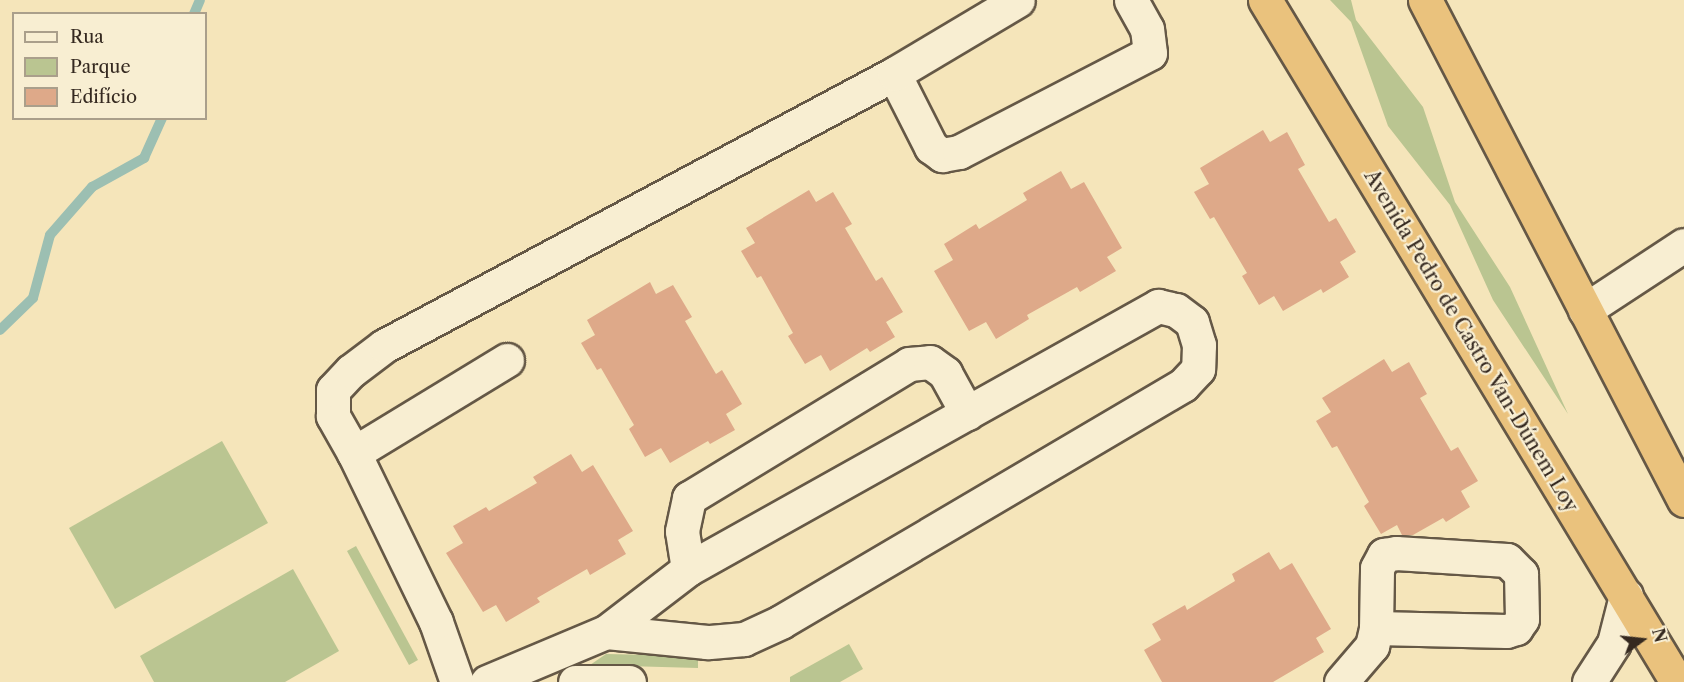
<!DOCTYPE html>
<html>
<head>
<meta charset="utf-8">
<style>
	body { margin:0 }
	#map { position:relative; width:1684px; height:682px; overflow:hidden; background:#f5e5ba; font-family:"Libre Caslon Text",serif }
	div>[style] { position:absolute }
	.green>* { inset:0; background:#bac591 }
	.stream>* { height:10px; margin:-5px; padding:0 5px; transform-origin:5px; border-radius:5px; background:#9cbfb2 }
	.building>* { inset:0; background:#dea989 }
	.roads { filter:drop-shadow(2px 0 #655846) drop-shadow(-2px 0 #655846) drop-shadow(0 2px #655846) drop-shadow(0 -2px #655846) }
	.minor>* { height:33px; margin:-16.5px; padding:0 16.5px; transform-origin:16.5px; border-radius:16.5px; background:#f8eed2 }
	.highway>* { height:33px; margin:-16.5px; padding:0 16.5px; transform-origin:16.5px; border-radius:16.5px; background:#eac27d }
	span { translate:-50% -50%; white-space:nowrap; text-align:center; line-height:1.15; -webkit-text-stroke:4.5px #f8eed2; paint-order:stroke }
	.street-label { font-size:20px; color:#352920 }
	.legend { position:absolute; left:12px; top:12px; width:195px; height:108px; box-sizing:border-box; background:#f8eed2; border:2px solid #aa9f8b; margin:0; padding:8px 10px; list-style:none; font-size:18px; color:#352920 }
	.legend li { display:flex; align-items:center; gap:12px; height:30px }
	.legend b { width:30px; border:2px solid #aa9f8b }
	.north { position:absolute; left:1612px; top:610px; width:60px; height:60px; -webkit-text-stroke:4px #f8eed2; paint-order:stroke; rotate:75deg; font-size:16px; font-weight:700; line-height:24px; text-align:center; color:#352920 }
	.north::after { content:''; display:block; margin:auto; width:21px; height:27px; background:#352920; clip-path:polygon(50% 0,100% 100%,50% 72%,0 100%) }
</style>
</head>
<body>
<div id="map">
	<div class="green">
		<div style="clip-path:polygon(1330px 0,1351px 0,1356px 20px,1423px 107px,1455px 202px,1510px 287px,1568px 414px,1493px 300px,1450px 205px,1388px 126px,1351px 22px)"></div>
		<div style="clip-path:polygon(222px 441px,268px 523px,115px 609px,69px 528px)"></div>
		<div style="clip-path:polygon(356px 546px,418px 660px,409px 665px,347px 551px)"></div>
		<div style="clip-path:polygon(293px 569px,339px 651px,285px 682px,154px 682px,140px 656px)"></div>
		<div style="clip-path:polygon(849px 644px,863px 669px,840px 682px,790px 682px,790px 677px)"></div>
		<div style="clip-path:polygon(606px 654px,698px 656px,698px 668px,590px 665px)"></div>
	</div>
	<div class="stream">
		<div style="left:194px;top:14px;width:15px;rotate:-67deg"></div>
		<div style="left:0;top:330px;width:46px;rotate:-44.1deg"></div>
		<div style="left:33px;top:298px;width:65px;rotate:-74.9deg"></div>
		<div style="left:50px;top:235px;width:64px;rotate:-48.8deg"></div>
		<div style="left:92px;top:187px;width:60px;rotate:-29.1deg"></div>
		<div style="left:144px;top:158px;width:44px;rotate:-65.8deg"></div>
	</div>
	<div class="building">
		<div style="clip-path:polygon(1263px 130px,1270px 142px,1287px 132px,1305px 165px,1298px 169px,1329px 222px,1336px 218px,1356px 252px,1340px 262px,1349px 277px,1323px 293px,1321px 289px,1283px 311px,1274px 296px,1259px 305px,1242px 276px,1247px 273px,1214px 217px,1210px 219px,1194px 192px,1209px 184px,1200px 168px)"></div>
		<div style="clip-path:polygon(1061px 171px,1071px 189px,1084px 182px,1122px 248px,1107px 257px,1116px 271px,1080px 292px,1077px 287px,1027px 315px,1029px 319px,996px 339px,986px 322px,969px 331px,934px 271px,953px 260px,944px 244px,976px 224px,979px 229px,1027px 200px,1023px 193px)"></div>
		<div style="clip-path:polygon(809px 190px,816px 202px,833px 192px,852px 224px,845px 228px,876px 281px,882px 277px,903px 312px,886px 322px,895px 337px,870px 352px,867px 348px,830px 371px,821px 355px,805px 364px,788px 336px,793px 333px,761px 276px,757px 278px,741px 251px,755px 243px,746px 228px)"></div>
		<div style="clip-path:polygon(650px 282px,656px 294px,673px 285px,692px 317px,685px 321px,716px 374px,722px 370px,742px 404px,726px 414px,735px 430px,710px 444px,708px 441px,670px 463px,661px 448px,645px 457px,629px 429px,634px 425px,601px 368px,597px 370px,581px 343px,595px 335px,587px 320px)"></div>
		<div style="clip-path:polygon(1384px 359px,1392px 372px,1409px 362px,1427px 394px,1420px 398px,1451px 451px,1458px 447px,1478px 481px,1461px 491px,1470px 507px,1446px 522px,1443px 518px,1413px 535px,1402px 535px,1397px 525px,1381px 534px,1364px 506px,1369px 502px,1337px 446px,1332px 448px,1316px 421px,1331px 412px,1322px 398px)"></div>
		<div style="clip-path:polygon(571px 454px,582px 472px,593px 465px,633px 531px,618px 540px,626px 554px,590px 575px,587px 569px,537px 598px,540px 602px,506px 622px,496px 605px,483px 612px,446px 553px,463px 543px,453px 526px,486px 507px,489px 511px,537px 483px,533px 477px)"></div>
		<div style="clip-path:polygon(1269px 552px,1280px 570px,1292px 563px,1331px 629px,1316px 638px,1324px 652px,1273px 682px,1162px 682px,1144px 650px,1161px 640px,1152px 624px,1185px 605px,1187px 610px,1235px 581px,1232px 574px)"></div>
	</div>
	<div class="roads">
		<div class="minor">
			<div style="left:894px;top:74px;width:82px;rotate:63.1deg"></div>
			<div style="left:931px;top:147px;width:14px;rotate:36deg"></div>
			<div style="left:942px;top:155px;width:17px;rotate:-10deg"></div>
			<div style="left:959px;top:152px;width:215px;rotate:-27.4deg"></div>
			<div style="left:1150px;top:53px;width:24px;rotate:-97deg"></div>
			<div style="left:1147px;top:29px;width:33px;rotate:-119deg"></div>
			<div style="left:1585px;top:310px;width:118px;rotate:-33.3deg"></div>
			<div style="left:354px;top:453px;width:179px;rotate:-31.3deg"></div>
			<div style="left:688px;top:569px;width:38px;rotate:-99deg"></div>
			<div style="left:682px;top:531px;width:34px;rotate:-78deg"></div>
			<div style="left:689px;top:498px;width:258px;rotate:-31.3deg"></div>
			<div style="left:909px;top:364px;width:21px;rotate:-5deg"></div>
			<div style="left:930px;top:362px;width:19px;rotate:36deg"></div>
			<div style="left:945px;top:373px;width:46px;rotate:61.2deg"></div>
			<div style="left:457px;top:682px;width:64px;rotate:-109.3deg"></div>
			<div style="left:436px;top:622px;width:188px;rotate:-115.9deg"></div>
			<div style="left:354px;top:453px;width:43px;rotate:-119.6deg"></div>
			<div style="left:333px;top:416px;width:26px;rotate:-90deg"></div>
			<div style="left:333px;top:390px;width:26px;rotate:-47deg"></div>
			<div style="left:351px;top:371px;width:41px;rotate:-37.1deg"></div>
			<div style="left:384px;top:346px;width:578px;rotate:-28.07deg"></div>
			<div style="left:894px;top:74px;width:144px;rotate:-30.8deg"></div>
			<div style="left:487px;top:682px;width:129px;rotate:-22.8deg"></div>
			<div style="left:606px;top:632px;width:103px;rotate:-37.5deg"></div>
			<div style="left:688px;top:569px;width:539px;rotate:-29.23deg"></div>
			<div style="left:1158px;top:306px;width:18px;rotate:13deg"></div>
			<div style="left:1176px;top:310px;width:20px;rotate:37deg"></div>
			<div style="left:1192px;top:322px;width:24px;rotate:73deg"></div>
			<div style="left:1199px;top:345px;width:24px;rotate:92deg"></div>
			<div style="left:1198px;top:369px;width:22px;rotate:133deg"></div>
			<div style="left:1183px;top:385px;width:467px;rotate:149.5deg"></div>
			<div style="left:781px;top:622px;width:41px;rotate:155.3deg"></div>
			<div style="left:744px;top:639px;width:37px;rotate:175deg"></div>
			<div style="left:707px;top:642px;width:101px;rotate:-174.3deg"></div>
			<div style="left:575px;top:682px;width:54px"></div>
			<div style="left:1341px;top:682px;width:48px;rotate:-49.3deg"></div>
			<div style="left:1372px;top:646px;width:18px;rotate:-77deg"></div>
			<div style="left:1376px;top:628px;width:60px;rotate:-89deg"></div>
			<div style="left:1377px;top:568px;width:15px;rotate:-62deg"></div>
			<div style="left:1384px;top:555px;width:12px;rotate:-9deg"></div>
			<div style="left:1396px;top:553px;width:111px;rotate:3.6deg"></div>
			<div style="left:1507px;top:560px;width:20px;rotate:45deg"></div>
			<div style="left:1521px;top:574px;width:45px;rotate:88.7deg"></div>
			<div style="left:1522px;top:619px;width:11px;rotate:124deg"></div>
			<div style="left:1516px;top:628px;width:10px;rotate:163deg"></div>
			<div style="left:1506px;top:631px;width:130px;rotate:-178.7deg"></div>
			<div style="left:1589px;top:682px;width:46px;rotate:-57.3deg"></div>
			<div style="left:1614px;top:643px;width:49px;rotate:-75.7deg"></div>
		</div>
		<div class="highway">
			<div style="left:1265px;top:0;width:797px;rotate:58.86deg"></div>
			<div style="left:1425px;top:0;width:563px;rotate:62.62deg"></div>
		</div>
	</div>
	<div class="street-label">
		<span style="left:1471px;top:341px;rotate:59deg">Avenida Pedro de Castro Van-Dúnem Loy</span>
	</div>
	<ul class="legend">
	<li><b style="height:8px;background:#f8eed2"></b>Rua</li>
	<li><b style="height:16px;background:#bac591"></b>Parque</li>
	<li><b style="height:16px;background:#dea989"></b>Edifício</li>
	</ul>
	<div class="north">N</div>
</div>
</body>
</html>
